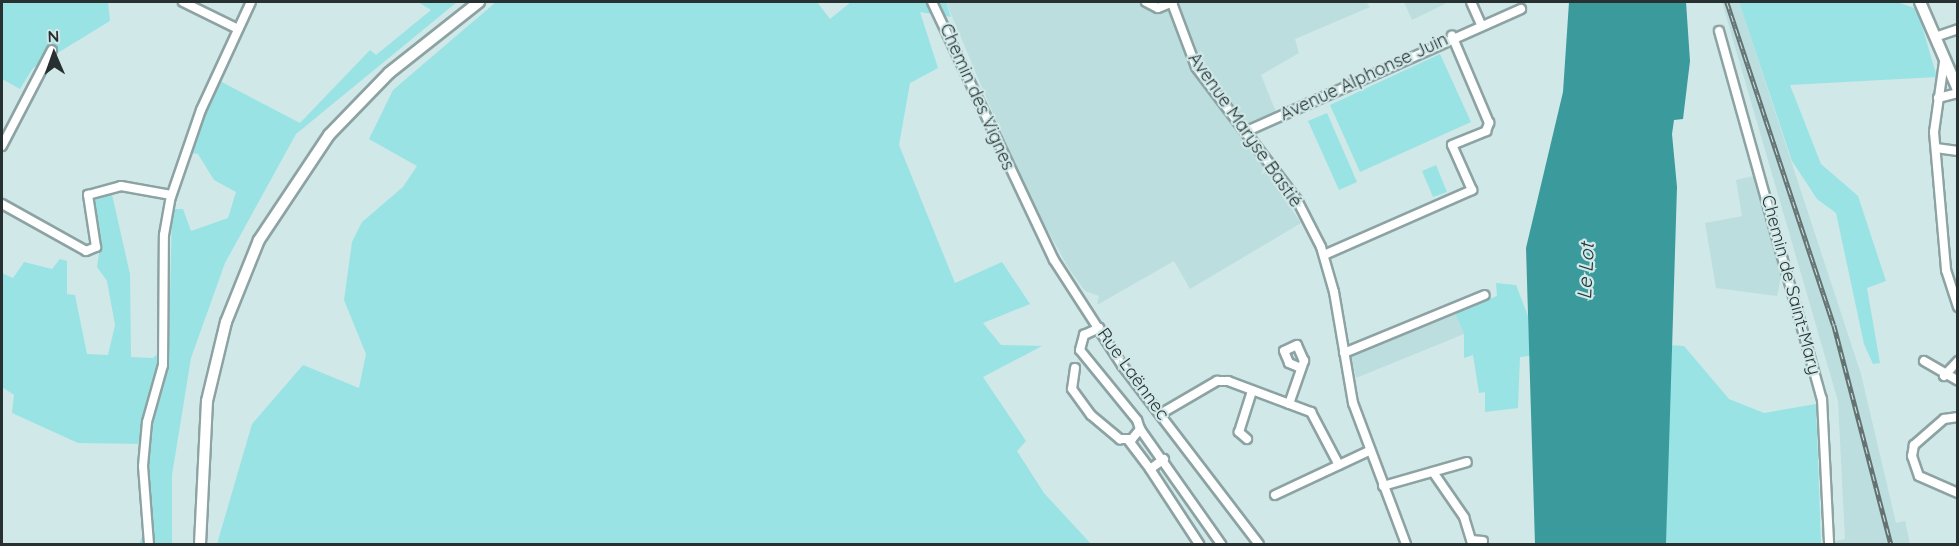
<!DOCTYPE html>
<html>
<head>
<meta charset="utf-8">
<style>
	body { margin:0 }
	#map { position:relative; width:1959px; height:546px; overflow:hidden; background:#d0e8e8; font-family:Quicksand,sans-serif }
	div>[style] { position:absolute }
	.built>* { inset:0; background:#bddede }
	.green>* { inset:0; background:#9ae3e4 }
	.water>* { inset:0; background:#3a9a9c }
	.roads { filter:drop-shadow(2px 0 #8da3a3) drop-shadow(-2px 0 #8da3a3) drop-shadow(0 2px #8da3a3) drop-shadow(0 -2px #8da3a3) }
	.minor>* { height:8px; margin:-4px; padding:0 4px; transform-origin:4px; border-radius:4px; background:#fff }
	.major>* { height:10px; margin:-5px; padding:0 5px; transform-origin:5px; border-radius:5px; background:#fff }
	.rail>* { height:4.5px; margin-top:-2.25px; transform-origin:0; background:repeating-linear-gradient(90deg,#d0e8e8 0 7px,#647272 0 14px); box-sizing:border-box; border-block:2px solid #647272 }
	span { translate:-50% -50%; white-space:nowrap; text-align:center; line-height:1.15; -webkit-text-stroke:4.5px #d0e8e8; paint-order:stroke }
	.street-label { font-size:18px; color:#283131 }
	.water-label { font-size:20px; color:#203636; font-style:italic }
	.frame { position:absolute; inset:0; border:3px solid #283131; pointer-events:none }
	.north { position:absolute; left:24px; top:24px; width:60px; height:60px; -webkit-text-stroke:4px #d0e8e8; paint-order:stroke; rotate:358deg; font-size:16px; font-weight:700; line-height:24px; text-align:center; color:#283131 }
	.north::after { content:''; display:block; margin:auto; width:21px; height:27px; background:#283131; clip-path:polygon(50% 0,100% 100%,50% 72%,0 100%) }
</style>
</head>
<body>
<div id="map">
	<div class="built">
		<div style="clip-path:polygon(946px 2px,1366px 2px,1370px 7px,1295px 39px,1299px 53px,1261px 75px,1276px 112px,1254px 121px,1242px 136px,1301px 223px,1190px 289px,1174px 261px,1097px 305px,1099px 296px,1085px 291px,1069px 269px,1024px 187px)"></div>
		<div style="clip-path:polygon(1404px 2px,1449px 2px,1412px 20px)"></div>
		<div style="clip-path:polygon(1722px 2px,1739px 2px,1861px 374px,1896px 523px,1905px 521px,1910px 544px,1821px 544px,1845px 539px,1838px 401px)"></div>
		<div style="clip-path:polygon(1758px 175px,1782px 271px,1777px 296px,1716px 288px,1705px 223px,1742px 216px,1736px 180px)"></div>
		<div style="clip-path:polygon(1456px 314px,1464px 334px,1356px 378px,1351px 355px)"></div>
	</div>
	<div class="green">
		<div style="clip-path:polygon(2px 2px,108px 2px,110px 21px,33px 68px,20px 89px,2px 79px)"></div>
		<div style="clip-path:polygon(418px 2px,457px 2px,296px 134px,225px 263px,191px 358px,172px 475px,172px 544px,139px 544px,151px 516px,145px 444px,78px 443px,12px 413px,14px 395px,2px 387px,2px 273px,13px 278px,24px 262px,52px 269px,60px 259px,67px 261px,67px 294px,75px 295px,87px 354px,108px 355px,115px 325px,107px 281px,97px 267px,101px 239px,91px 200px,111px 190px,130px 274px,131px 357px,153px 358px,169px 344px,172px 209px,183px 209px,191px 231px,228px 218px,236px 192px,214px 180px,198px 154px,188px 152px,218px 80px,300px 123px,370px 50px,376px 55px,431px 10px)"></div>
		<div style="clip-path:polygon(496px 2px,817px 2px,830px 19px,851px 2px,946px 2px,951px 17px,920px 12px,938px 68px,910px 83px,899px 145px,955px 283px,1002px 262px,1030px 304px,983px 323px,1001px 345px,1042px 346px,983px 377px,1026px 441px,1017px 451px,1044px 493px,1091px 544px,217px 544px,252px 424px,303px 365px,359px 388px,366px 354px,344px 300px,352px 242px,362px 222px,403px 187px,417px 166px,369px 139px,393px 90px)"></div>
		<div style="clip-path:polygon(1739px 2px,1897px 2px,1917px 9px,1937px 77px,1790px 85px,1821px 164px,1858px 196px,1886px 281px,1867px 288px,1880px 363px,1873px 364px,1864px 344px,1836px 213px,1817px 199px,1792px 161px)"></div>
		<div style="clip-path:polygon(1440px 54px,1471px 122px,1360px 172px,1330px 105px)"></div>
		<div style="clip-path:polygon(1327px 113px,1357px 182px,1339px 190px,1308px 121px)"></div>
		<div style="clip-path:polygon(1436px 165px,1447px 192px,1433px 197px,1422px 171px)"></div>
		<div style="clip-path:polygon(1496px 283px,1516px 285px,1528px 316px,1530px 356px,1520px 357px,1518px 408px,1485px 412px,1485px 392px,1479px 393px,1473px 355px,1464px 358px,1464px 334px,1455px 313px,1497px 296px)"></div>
		<div style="clip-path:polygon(1668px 345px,1684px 346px,1729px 399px,1764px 413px,1816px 404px,1821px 544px,1666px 544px)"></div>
	</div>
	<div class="water">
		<div style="clip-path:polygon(1569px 2px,1686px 2px,1690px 61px,1683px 119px,1674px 120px,1672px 134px,1677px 187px,1666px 544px,1535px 544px,1526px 248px,1563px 92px)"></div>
	</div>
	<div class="roads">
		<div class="minor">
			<div style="left:183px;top:2px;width:61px;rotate:26.1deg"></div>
			<div style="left:932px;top:2px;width:285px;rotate:64.7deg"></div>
			<div style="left:1054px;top:260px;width:125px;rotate:57.1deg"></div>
			<div style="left:1122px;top:365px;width:225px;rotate:52.6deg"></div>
			<div style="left:1146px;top:2px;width:13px;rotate:27deg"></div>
			<div style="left:1158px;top:8px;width:16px;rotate:-22deg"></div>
			<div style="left:1471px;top:2px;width:24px;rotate:66deg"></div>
			<div style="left:1172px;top:3px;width:68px;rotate:69.4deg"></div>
			<div style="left:1196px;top:67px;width:167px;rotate:52.8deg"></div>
			<div style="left:1297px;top:200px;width:53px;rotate:62.9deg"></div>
			<div style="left:1321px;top:247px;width:47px;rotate:73.9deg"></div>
			<div style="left:1334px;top:292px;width:113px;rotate:80.3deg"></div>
			<div style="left:1353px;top:403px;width:151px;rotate:69.4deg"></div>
			<div style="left:1719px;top:31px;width:382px;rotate:74.4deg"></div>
			<div style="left:1822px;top:399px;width:145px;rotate:87.2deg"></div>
			<div style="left:1938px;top:36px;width:21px;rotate:-19deg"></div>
			<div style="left:1944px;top:62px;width:71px;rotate:98.1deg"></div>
			<div style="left:1934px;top:132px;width:139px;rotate:85deg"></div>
			<div style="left:1946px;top:270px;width:39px;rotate:72deg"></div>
			<div style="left:1938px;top:98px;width:21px;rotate:-14deg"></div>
			<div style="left:1247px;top:131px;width:300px;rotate:-24deg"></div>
			<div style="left:2px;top:146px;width:108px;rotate:-62.5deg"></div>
			<div style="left:1936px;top:148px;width:22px;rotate:8deg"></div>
			<div style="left:2px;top:204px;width:96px;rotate:29.2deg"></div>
			<div style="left:86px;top:251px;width:11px;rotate:-22deg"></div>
			<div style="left:96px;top:247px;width:53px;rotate:-98.7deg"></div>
			<div style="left:88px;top:195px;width:34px;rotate:-15deg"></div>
			<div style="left:121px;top:186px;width:51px;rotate:10.2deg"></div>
			<div style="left:1324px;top:255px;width:162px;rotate:-23.7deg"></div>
			<div style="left:1472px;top:190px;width:49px;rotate:-114deg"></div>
			<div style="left:1452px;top:145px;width:37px;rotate:-22deg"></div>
			<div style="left:1486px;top:131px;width:9px;rotate:-69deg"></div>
			<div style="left:1489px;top:123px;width:95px;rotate:-113deg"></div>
			<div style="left:1344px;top:353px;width:152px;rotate:-22.4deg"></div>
			<div style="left:1924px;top:361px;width:39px;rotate:30deg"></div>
			<div style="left:1075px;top:368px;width:21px;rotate:98deg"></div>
			<div style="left:1072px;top:389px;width:32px;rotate:54deg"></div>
			<div style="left:1091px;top:415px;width:38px;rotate:40deg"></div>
			<div style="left:1120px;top:439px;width:12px"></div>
			<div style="left:1132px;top:439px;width:13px;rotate:-51deg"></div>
			<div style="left:1140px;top:429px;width:9px;rotate:-108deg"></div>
			<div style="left:1137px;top:420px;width:90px;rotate:-129.2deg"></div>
			<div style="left:1080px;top:350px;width:16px;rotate:-75deg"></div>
			<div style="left:1084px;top:335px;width:17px;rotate:-25deg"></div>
			<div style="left:1944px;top:376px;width:21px;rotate:-47deg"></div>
			<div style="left:1289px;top:404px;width:46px;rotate:-70.8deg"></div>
			<div style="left:1304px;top:361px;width:17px;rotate:-114deg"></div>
			<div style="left:1297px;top:345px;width:14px;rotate:155deg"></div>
			<div style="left:1284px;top:351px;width:13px;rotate:67deg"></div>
			<div style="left:1289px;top:363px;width:13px;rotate:23deg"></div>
			<div style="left:1162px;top:413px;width:64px;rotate:-30.2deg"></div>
			<div style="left:1217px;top:381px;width:11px"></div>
			<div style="left:1228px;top:381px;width:89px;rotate:20.5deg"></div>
			<div style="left:1311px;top:412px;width:60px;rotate:62.2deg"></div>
			<div style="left:1958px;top:417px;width:14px;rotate:172deg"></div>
			<div style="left:1944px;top:419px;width:40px;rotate:139deg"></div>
			<div style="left:1914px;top:445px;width:11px;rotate:100deg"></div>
			<div style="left:1912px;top:456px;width:21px;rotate:71deg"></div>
			<div style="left:1919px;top:476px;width:43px;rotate:23.6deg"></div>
			<div style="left:1140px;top:429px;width:141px;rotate:54.8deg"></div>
			<div style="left:1247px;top:439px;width:11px;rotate:-139deg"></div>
			<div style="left:1239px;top:432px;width:43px;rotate:-72.4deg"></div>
			<div style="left:1129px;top:441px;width:35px;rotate:53deg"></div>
			<div style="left:1164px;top:459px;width:17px;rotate:144deg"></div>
			<div style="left:1150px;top:469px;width:90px;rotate:56.8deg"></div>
			<div style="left:1433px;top:472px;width:55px;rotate:55.4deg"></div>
			<div style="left:1464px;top:517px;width:24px;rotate:73deg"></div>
			<div style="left:1471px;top:540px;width:12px;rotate:5deg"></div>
			<div style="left:1383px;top:486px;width:87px;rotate:-15.9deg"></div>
			<div style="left:1275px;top:495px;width:104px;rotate:-25.1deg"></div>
			<div style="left:149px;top:544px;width:78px;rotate:-94.4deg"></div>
			<div style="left:143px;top:466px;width:44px;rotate:-84.8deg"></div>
			<div style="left:147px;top:422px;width:59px;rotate:-74.3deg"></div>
			<div style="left:163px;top:365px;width:130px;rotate:-89.6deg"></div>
			<div style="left:164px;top:235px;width:39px;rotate:-80deg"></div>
			<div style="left:171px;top:197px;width:92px;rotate:-71deg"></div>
			<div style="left:201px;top:110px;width:119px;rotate:-65.2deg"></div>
		</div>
		<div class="major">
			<div style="left:1920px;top:2px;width:96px;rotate:66.6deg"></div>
			<div style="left:200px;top:544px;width:143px;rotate:-87.2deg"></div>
			<div style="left:207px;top:401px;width:81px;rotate:-76.5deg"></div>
			<div style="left:226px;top:322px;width:88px;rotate:-68.1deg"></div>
			<div style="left:259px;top:240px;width:126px;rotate:-56.3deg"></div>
			<div style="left:329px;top:135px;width:86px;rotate:-45.9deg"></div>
			<div style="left:389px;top:73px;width:115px;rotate:-38.3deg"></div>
		</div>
	</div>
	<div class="rail">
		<div style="left:1727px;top:2px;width:340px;rotate:71.7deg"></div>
		<div style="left:1834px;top:325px;width:226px;rotate:75.4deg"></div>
	</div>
	<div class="street-label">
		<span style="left:1364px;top:77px;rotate:-25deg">Avenue Alphonse Juin</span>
		<span style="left:977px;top:97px;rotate:66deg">Chemin des Vignes</span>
		<span style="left:1245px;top:130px;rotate:55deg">Avenue Maryse Bastié</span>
		<span style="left:1791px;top:285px;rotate:75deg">Chemin de Saint-Mary</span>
		<span style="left:1133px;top:374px;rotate:54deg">Rue Laënnec</span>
	</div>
	<div class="water-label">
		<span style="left:1585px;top:271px;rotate:-87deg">Le Lot</span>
	</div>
	<div class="frame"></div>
	<div class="north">N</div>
</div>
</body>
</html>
